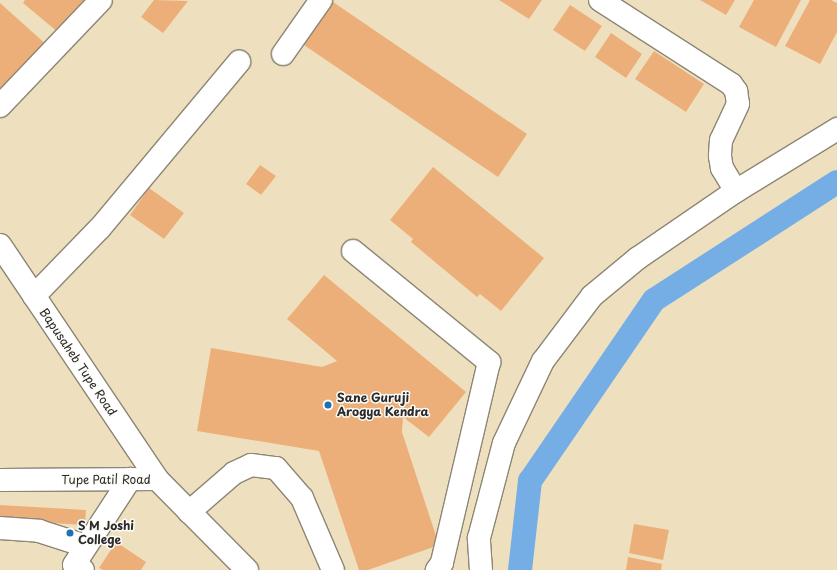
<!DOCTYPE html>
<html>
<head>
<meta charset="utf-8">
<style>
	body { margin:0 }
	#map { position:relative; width:837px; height:570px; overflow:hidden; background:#eee0bf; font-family:"Playpen Sans",sans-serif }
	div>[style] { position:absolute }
	.canal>* { height:24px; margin:-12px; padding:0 12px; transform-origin:12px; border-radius:12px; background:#75aee5 }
	.building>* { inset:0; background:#ecaf79 }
	.roads { filter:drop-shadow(1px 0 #8c8675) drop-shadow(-1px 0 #8c8675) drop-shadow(0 1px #8c8675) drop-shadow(0 -1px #8c8675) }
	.minor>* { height:22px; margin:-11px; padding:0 11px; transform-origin:11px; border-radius:11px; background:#fff }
	.dots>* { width:11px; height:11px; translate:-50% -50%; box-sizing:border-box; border:2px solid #fdfcf7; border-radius:50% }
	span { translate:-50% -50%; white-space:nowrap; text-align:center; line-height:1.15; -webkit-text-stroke:3px #fdfcf7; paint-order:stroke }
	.street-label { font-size:12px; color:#2b2b2b }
	.poi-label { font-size:12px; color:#2b2b2b; font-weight:700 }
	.left { translate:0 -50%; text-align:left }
</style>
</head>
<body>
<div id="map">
	<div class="canal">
		<div style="left:520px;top:570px;width:90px;rotate:-83.6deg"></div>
		<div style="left:530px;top:481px;width:219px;rotate:-55.6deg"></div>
		<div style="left:654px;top:300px;width:218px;rotate:-32.8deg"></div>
	</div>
	<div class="building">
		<div style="clip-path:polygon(25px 0,87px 0,59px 33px,23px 3px)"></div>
		<div style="clip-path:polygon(154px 0,188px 1px,163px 33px,141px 17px)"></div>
		<div style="clip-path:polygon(330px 0,527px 134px,498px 177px,301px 43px)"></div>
		<div style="clip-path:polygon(499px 0,542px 0,529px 19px)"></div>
		<div style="clip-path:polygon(700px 0,735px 0,726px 15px)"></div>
		<div style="clip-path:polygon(754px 0,801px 0,776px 47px,739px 27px)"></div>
		<div style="clip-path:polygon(810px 0,831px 0,837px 3px,837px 32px,820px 64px,785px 46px)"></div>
		<div style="clip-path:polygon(0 3px,48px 46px,0 101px)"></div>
		<div style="clip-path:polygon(570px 5px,602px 26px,585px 51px,553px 30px)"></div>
		<div style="clip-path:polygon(611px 33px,642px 54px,626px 78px,595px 57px)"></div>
		<div style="clip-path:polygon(654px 51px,704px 84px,686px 112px,635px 79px)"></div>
		<div style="clip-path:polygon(260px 165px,276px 176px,261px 195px,246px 184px)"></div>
		<div style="clip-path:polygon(433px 167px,544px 258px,501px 311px,480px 294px,477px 297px,411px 242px,413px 239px,390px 220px)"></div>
		<div style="clip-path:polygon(149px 188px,184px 213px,164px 239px,130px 215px)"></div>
		<div style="clip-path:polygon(324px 275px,466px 392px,429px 437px,403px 417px,402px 432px,439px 545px,368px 570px,359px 570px,319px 451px,197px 431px,211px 348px,322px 367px,337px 361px,287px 319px)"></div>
		<div style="clip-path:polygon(0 505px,86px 510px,85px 525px,0 520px)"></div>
		<div style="clip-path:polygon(634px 524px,669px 530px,663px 560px,629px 553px)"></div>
		<div style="clip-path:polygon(116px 542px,146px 562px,141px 570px,103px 570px,99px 568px)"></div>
		<div style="clip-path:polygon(628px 557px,662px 564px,661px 570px,626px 570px)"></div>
	</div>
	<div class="roads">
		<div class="minor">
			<div style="left:600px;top:0;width:156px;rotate:32.7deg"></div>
			<div style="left:731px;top:84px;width:9px;rotate:54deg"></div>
			<div style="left:736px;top:91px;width:13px;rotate:81deg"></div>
			<div style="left:738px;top:104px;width:40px;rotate:115deg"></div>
			<div style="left:721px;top:140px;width:16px;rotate:94deg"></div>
			<div style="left:720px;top:156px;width:12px;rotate:81deg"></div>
			<div style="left:722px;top:168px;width:27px;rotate:59deg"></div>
			<div style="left:283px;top:54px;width:66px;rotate:-54.9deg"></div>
			<div style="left:0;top:106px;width:146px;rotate:-46.4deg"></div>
			<div style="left:0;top:245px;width:282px;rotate:56.1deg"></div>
			<div style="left:157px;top:479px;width:128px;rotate:45.3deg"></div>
			<div style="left:353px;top:251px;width:176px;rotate:39.2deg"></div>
			<div style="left:489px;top:362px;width:206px;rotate:103.2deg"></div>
			<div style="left:442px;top:563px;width:9px;rotate:126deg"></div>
			<div style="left:34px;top:296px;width:95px;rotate:-45.9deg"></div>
			<div style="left:100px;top:228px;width:217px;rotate:-50.1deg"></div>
			<div style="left:0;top:480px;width:157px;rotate:-0.4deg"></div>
			<div style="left:189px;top:512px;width:60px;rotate:-40.9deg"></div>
			<div style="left:234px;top:473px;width:19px;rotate:-25deg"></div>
			<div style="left:251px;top:465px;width:25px;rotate:7deg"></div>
			<div style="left:276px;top:468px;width:40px;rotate:49deg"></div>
			<div style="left:302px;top:498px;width:78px;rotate:66.7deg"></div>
			<div style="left:0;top:528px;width:39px;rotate:4deg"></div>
			<div style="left:39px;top:531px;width:49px;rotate:17.7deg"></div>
			<div style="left:83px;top:570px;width:10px;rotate:-151deg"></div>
			<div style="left:74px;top:565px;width:103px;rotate:-56.9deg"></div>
			<div style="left:481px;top:570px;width:32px;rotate:-94deg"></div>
			<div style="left:479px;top:538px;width:98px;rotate:-75.3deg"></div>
			<div style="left:504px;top:443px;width:91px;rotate:-64.6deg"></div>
			<div style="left:543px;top:361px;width:81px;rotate:-53deg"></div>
			<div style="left:592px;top:296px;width:60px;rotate:-39.6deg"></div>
			<div style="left:638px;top:258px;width:119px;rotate:-34.4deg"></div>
			<div style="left:736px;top:191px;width:119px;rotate:-31.5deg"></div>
		</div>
	</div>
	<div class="dots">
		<div style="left:328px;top:405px;background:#1f6fb2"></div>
		<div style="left:70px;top:533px;background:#1f6fb2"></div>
	</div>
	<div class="street-label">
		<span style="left:78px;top:362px;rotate:56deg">Bapusaheb Tupe Road</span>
		<span style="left:106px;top:480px">Tupe Patil Road</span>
	</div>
	<div class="poi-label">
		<span class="left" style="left:337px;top:405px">Sane Guruji<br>Arogya Kendra</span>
		<span class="left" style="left:78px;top:533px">S M Joshi<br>College</span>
	</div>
</div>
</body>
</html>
